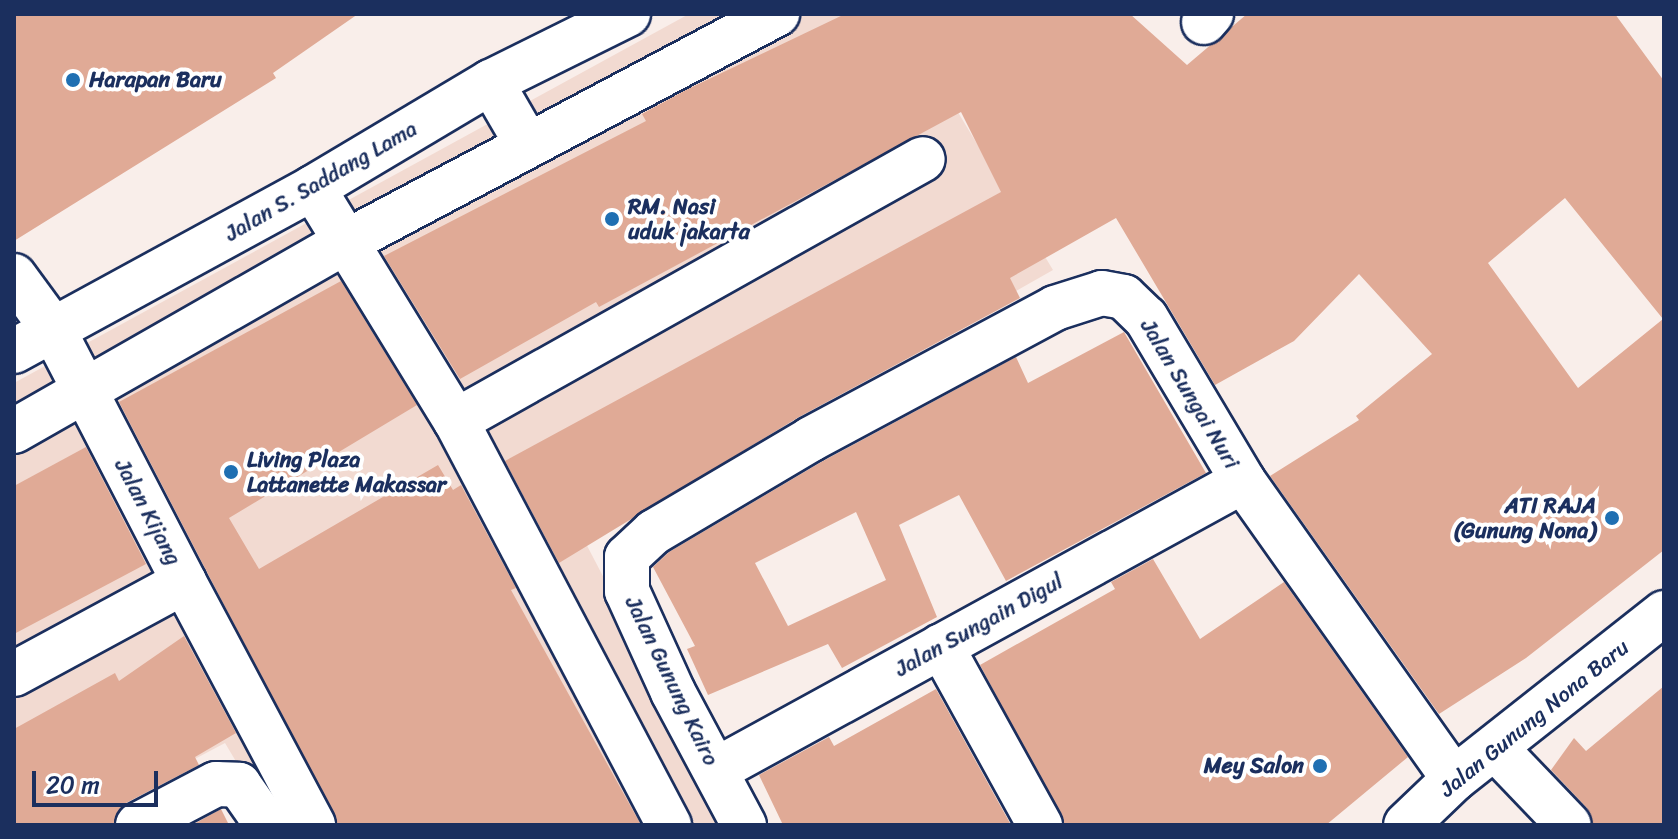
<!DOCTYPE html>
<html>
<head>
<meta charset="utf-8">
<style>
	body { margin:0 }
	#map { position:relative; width:1678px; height:839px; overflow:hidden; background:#f9eeea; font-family:Sriracha,sans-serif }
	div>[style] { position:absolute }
	.built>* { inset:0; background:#f2dad1 }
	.building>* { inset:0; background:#e0aa96 }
	.roads { filter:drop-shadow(2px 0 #1b2f5e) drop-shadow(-2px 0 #1b2f5e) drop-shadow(0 2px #1b2f5e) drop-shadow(0 -2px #1b2f5e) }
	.minor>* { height:44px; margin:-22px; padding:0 22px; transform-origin:22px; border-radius:22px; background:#fff }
	.major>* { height:44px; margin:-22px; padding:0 22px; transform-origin:22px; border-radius:22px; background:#fff }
	.dots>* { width:22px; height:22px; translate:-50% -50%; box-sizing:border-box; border:4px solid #fff; border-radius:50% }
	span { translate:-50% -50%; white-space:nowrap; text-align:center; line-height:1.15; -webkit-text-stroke:8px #fff; paint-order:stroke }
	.poi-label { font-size:22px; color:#1b2f5e; font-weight:700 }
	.left { translate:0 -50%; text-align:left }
	.right { translate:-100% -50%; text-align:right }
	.street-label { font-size:22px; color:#1b2f5e }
	.frame { position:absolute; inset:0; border:16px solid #1b2f5e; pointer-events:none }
	.scale { position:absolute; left:32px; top:771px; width:126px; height:36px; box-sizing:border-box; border:4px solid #1b2f5e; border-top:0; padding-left:10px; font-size:24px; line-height:28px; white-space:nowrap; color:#1b2f5e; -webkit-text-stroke:6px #fff; paint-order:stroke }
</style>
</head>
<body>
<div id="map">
	<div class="built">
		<div style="clip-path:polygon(689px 14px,1079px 14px,953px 104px,1053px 270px,583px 538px,733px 825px,274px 825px,225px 743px,70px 825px,14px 825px,14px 383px)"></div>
	</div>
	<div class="building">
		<div style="clip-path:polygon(14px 14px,358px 14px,273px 73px,276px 78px,14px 241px)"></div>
		<div style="clip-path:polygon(evenodd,845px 14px,1130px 14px,1187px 65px,1247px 14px,1615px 14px,1664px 81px,1664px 550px,1526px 658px,1439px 714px,1270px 476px,1359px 420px,1356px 416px,1432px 354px,1359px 274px,1294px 341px,1215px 385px,1116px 218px,1010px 278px,1020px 298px,799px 417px,559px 563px,505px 461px,1001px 192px,961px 112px,599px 307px,596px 302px,460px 379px,384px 256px,646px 121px,642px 114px,686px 90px,845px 14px,1565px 198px,1663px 319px,1578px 388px,1488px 263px,1565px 198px)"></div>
		<div style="clip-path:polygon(341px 281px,417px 405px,229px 518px,259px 569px,438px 465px,453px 490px,461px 485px,516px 588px,511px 590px,641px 825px,338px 825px,119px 402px)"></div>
		<div style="clip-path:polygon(evenodd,1124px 332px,1206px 473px,1006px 581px,959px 495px,899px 525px,937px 617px,842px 668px,828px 644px,708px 695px,687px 649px,695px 646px,653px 567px,669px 552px,823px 461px,1016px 357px,1028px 383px,1124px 332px,856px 512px,886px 580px,788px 626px,755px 563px,856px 512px)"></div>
		<div style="clip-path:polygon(86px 447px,146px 564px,14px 634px,14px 486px)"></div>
		<div style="clip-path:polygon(1153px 559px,1200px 639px,1284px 582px,1408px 757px,1326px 825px,1065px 825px,980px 665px,1115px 589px,1111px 582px)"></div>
		<div style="clip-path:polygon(184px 636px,236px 733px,195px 757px,199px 765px,126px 803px,113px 825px,14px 825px,14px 729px,115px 673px,119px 681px)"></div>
		<div style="clip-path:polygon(1664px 686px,1664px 825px,1593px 825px,1587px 808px,1551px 770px,1574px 738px,1586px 751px)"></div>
		<div style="clip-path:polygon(936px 689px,1011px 825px,783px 825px,759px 775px,829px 737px,834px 746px)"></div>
		<div style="clip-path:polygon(221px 809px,229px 825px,192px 825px)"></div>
	</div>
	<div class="roads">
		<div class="minor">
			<div style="left:1204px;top:22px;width:11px;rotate:-49deg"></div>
			<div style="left:491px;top:82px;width:72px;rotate:59.9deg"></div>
			<div style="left:313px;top:188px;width:273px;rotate:58.5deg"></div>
			<div style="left:456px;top:421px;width:535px;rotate:-29.29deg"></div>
			<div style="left:14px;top:276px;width:66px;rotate:53.7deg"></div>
			<div style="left:53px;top:329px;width:285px;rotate:62.6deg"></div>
			<div style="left:184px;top:582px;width:193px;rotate:151.6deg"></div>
			<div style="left:456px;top:421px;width:457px;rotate:62.2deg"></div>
			<div style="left:14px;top:431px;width:382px;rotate:-29.7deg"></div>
			<div style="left:346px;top:242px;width:488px;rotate:-27.9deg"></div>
			<div style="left:184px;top:582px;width:275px;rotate:62deg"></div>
			<div style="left:941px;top:646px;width:205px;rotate:61.1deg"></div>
			<div style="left:1496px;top:749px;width:105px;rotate:46.2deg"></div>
			<div style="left:716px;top:770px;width:601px;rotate:-28.74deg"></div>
			<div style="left:138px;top:825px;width:88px;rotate:-27.7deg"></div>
			<div style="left:216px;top:784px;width:23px;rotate:2deg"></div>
			<div style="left:239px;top:785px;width:49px;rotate:55deg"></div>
			<div style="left:744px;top:825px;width:151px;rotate:-118.1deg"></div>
			<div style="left:673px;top:692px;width:111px;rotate:-114.5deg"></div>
			<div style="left:627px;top:591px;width:34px;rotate:-90deg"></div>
			<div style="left:627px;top:557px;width:37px;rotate:-43deg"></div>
			<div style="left:654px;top:532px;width:182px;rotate:-30.6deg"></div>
			<div style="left:811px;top:439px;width:277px;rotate:-28.2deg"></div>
			<div style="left:1055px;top:308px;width:49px;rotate:-17.7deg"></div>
			<div style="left:1102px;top:293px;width:22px;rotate:10deg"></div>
			<div style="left:1124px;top:297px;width:30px;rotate:44deg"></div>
			<div style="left:1146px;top:318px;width:190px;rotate:59.2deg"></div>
			<div style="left:1243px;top:481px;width:365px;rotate:54.7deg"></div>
			<div style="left:1406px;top:825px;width:66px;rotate:-43.8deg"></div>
			<div style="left:1454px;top:779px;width:268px;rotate:-38.3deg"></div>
		</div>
		<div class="major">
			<div style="left:14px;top:351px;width:341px;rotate:-28.6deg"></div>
			<div style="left:313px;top:188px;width:207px;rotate:-30.8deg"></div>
			<div style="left:491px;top:82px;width:153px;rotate:-26.4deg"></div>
		</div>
	</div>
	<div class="dots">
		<div style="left:73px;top:80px;background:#1f6fb2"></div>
		<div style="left:612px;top:219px;background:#1f6fb2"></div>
		<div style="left:231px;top:472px;background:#1f6fb2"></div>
		<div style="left:1612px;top:518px;background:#1f6fb2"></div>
		<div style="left:1320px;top:766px;background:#1f6fb2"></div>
	</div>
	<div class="poi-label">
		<span class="left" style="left:89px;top:80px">Harapan Baru</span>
		<span class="left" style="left:628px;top:219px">RM. Nasi<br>uduk jakarta</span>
		<span class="left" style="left:247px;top:472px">Living Plaza<br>Lattanette Makassar</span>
		<span class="right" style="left:1596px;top:518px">ATI RAJA<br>(Gunung Nona)</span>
		<span class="right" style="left:1304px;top:766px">Mey Salon</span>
	</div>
	<div class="street-label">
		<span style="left:321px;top:181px;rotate:-30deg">Jalan S. Saddang Lama</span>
		<span style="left:1190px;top:394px;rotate:59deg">Jalan Sungai Nuri</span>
		<span style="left:148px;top:512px;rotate:62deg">Jalan Kijang</span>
		<span style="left:979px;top:625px;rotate:-29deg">Jalan Sungain Digul</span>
		<span style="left:672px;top:681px;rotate:64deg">Jalan Gunung Kairo</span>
		<span style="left:1534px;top:718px;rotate:-39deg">Jalan Gunung Nona Baru</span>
	</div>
	<div class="frame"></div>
	<div class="scale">20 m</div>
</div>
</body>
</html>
